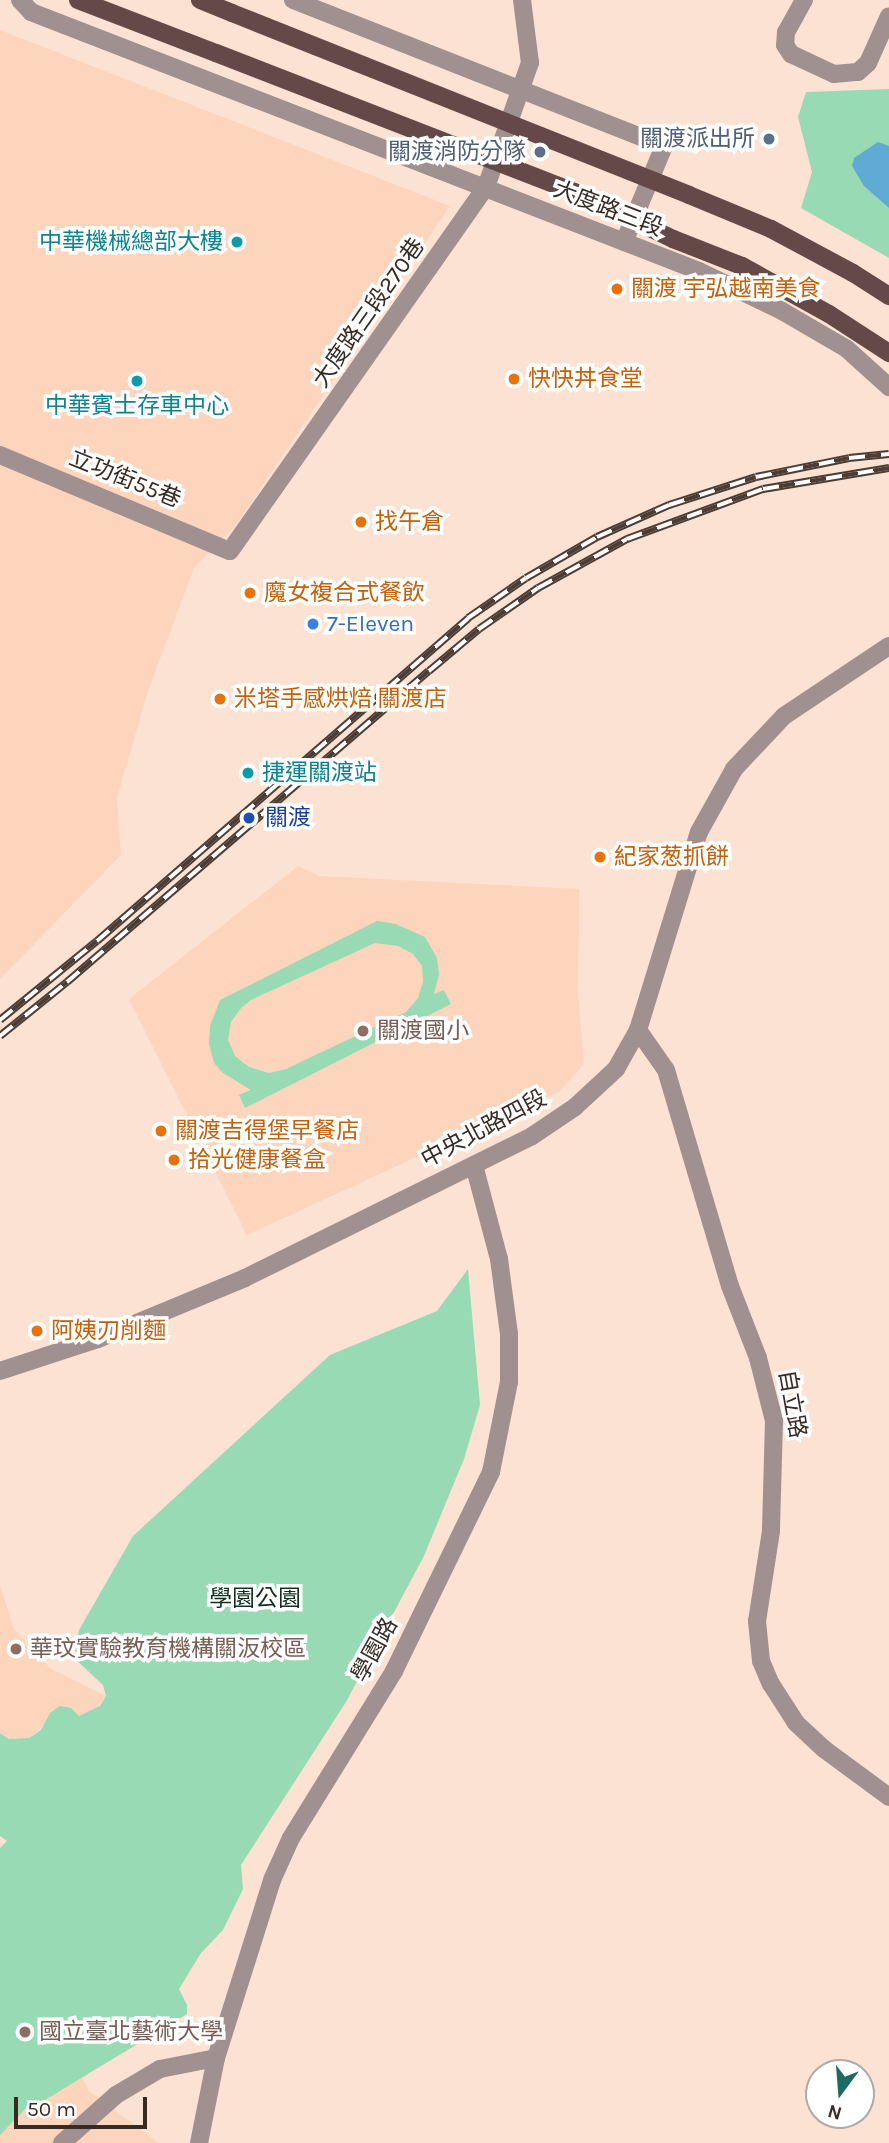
<!DOCTYPE html>
<html>
<head>
<meta charset="utf-8">
<style>
	body { margin:0 }
	#map { position:relative; width:889px; height:2143px; overflow:hidden; background:#fce2d2; font-family:Karla,"Noto Sans TC",sans-serif }
	div>[style] { position:absolute }
	.built>* { inset:0; background:#fdd5bd }
	.green>* { inset:0; background:#98dab4 }
	.water>* { inset:0; background:#60abd5 }
	.minor>* { height:18px; margin:-9px; padding:0 9px; transform-origin:9px; border-radius:9px; background:#a0908f }
	.tertiary>* { height:18px; margin:-9px; padding:0 9px; transform-origin:9px; border-radius:9px; background:#a0908f }
	.primary>* { height:18px; margin:-9px; padding:0 9px; transform-origin:9px; border-radius:9px; background:#644948 }
	.rail>* { height:8px; margin-top:-4px; transform-origin:0; background:repeating-linear-gradient(90deg,#fff 0 16px,#4b3d35 0 32px); box-sizing:border-box; border-block:2px solid #4b3d35 }
	.primary-bridge>* { height:18px; margin:-9px; padding:0 9px; transform-origin:9px; border-radius:9px; background:#644948 }
	.dots>* { width:19px; height:19px; translate:-50% -50%; box-sizing:border-box; border:4px solid #fff; border-radius:50% }
	span { translate:-50% -50%; white-space:nowrap; text-align:center; line-height:1.15; -webkit-text-stroke:7px #fff; paint-order:stroke }
	.service-label { font-size:23px; color:#4e5e75 }
	.right { translate:-100% -50%; text-align:right }
	.street-label { font-size:23px; color:#372a23 }
	.culture-label { font-size:23px; color:#0d838f }
	.left { translate:0 -50%; text-align:left }
	.food-label { font-size:23px; color:#c56008 }
	.shop-label { font-size:23px; color:#366cbe }
	.transit-label { font-size:23px; color:#164399 }
	.education-label { font-size:23px; color:#785e54 }
	.park-label { font-size:23px; color:#103120 }
	.north { position:absolute; left:805px; top:2059px; width:70px; height:70px; box-sizing:border-box; background:#fff; border:2px solid #afaaa7; border-radius:50%; rotate:196deg; font-size:19px; font-weight:700; line-height:28px; text-align:center; color:#372a23 }
	.north::after { content:''; display:block; margin:auto; width:24px; height:32px; background:#1d6963; clip-path:polygon(50% 0,100% 100%,50% 72%,0 100%) }
	.scale { position:absolute; left:14px; top:2097px; width:133px; height:32px; box-sizing:border-box; border:4px solid #372a23; border-top:0; padding-left:9px; font-size:21px; line-height:24px; white-space:nowrap; color:#372a23; -webkit-text-stroke:5px #fff; paint-order:stroke }
</style>
</head>
<body>
<div id="map">
	<div class="built">
		<div style="clip-path:polygon(0 30px,450px 206px,236px 525px,194px 568px,148px 691px,117px 798px,121px 855px,0 979px)"></div>
		<div style="clip-path:polygon(298px 866px,319px 876px,579px 889px,578px 992px,584px 1064px,560px 1091px,247px 1235px,129px 999px)"></div>
		<div style="clip-path:polygon(0 1586px,14px 1629px,50px 1668px,106px 1696px,96px 1710px,79px 1716px,73px 1713px,45px 1724px,29px 1738px,9px 1739px,0 1733px)"></div>
		<div style="clip-path:polygon(0 1995px,78px 2069px,89px 2091px,159px 2143px,0 2143px)"></div>
	</div>
	<div class="green">
		<div style="clip-path:polygon(889px 89px,889px 258px,801px 208px,812px 172px,798px 117px,806px 92px)"></div>
		<div style="clip-path:polygon(evenodd,377px 921px,396px 924px,425px 937px,437px 958px,439px 974px,434px 994px,444px 990px,451px 1004px,245px 1108px,239px 1095px,251px 1090px,223px 1073px,214px 1063px,209px 1044px,210px 1026px,220px 1000px,377px 921px,375px 943px,398px 946px,413px 954px,422px 966px,423px 982px,418px 998px,406px 1012px,286px 1069px,269px 1073px,249px 1067px,235px 1056px,228px 1040px,231px 1022px,241px 1008px,251px 1000px,375px 943px)"></div>
		<div style="clip-path:polygon(468px 1269px,480px 1405px,464px 1459px,424px 1556px,346px 1702px,241px 1865px,243px 1889px,223px 1930px,201px 1953px,179px 1989px,187px 2005px,187px 2014px,45px 2100px,32px 2102px,0 2135px,0 1848px,7px 1841px,0 1836px,0 1733px,9px 1739px,29px 1738px,41px 1730px,50px 1713px,60px 1706px,71px 1708px,79px 1716px,100px 1706px,106px 1696px,103px 1685px,74px 1658px,79px 1630px,133px 1536px,330px 1355px,437px 1311px)"></div>
	</div>
	<div class="water">
		<div style="clip-path:polygon(878px 142px,889px 146px,889px 208px,864px 186px,852px 166px,854px 158px)"></div>
	</div>
	<div class="minor">
		<div style="left:20px;top:0;width:16px;rotate:47deg"></div>
		<div style="left:31px;top:12px;width:716px;rotate:21.19deg"></div>
		<div style="left:699px;top:271px;width:92px;rotate:25.7deg"></div>
		<div style="left:782px;top:311px;width:75px;rotate:30.3deg"></div>
		<div style="left:847px;top:349px;width:57px;rotate:42.1deg"></div>
		<div style="left:293px;top:0;width:399px;rotate:21.5deg"></div>
		<div style="left:664px;top:146px;width:104px;rotate:112.6deg"></div>
		<div style="left:804px;top:0;width:37px;rotate:119deg"></div>
		<div style="left:786px;top:32px;width:13px;rotate:94deg"></div>
		<div style="left:785px;top:45px;width:11px;rotate:56deg"></div>
		<div style="left:791px;top:54px;width:47px;rotate:24.9deg"></div>
		<div style="left:834px;top:74px;width:24px;rotate:-5deg"></div>
		<div style="left:858px;top:72px;width:13px;rotate:-42deg"></div>
		<div style="left:868px;top:63px;width:51px;rotate:-65.9deg"></div>
		<div style="left:0;top:455px;width:249px;rotate:22.7deg"></div>
		<div style="left:230px;top:551px;width:445px;rotate:-54.9deg"></div>
		<div style="left:638px;top:1030px;width:49px;rotate:55deg"></div>
		<div style="left:666px;top:1070px;width:225px;rotate:73.5deg"></div>
		<div style="left:730px;top:1286px;width:77px;rotate:68.7deg"></div>
		<div style="left:758px;top:1358px;width:65px;rotate:75.7deg"></div>
		<div style="left:774px;top:1421px;width:110px;rotate:91.6deg"></div>
		<div style="left:771px;top:1531px;width:91px;rotate:98.8deg"></div>
		<div style="left:757px;top:1621px;width:40px;rotate:84.3deg"></div>
		<div style="left:761px;top:1661px;width:25px;rotate:67deg"></div>
		<div style="left:771px;top:1684px;width:46px;rotate:57.3deg"></div>
		<div style="left:796px;top:1723px;width:38px;rotate:43deg"></div>
		<div style="left:824px;top:1749px;width:81px;rotate:36.4deg"></div>
		<div style="left:62px;top:2143px;width:72px;rotate:-41.6deg"></div>
		<div style="left:116px;top:2095px;width:51px;rotate:-30.6deg"></div>
		<div style="left:160px;top:2069px;width:57px;rotate:-11.1deg"></div>
		<div style="left:199px;top:2143px;width:87px;rotate:-78.7deg"></div>
		<div style="left:216px;top:2058px;width:187px;rotate:-72.5deg"></div>
		<div style="left:272px;top:1880px;width:46px;rotate:-65.7deg"></div>
		<div style="left:291px;top:1838px;width:196px;rotate:-58.3deg"></div>
		<div style="left:394px;top:1671px;width:221px;rotate:-64deg"></div>
		<div style="left:491px;top:1472px;width:92px;rotate:-78.7deg"></div>
		<div style="left:509px;top:1382px;width:48px;rotate:-90deg"></div>
		<div style="left:509px;top:1334px;width:76px;rotate:-97.6deg"></div>
		<div style="left:499px;top:1259px;width:97px;rotate:-104.9deg"></div>
	</div>
	<div class="tertiary">
		<div style="left:486px;top:187px;width:132px;rotate:-70.5deg"></div>
		<div style="left:530px;top:63px;width:64px;rotate:-97.2deg"></div>
		<div style="left:0;top:1371px;width:103px;rotate:-18.1deg"></div>
		<div style="left:98px;top:1339px;width:159px;rotate:-22.5deg"></div>
		<div style="left:245px;top:1278px;width:320px;rotate:-26.3deg"></div>
		<div style="left:532px;top:1136px;width:52px;rotate:-34deg"></div>
		<div style="left:575px;top:1107px;width:56px;rotate:-42.8deg"></div>
		<div style="left:616px;top:1069px;width:45px;rotate:-60.6deg"></div>
		<div style="left:638px;top:1030px;width:207px;rotate:-72.9deg"></div>
		<div style="left:699px;top:832px;width:72px;rotate:-60.9deg"></div>
		<div style="left:734px;top:769px;width:73px;rotate:-46.7deg"></div>
		<div style="left:784px;top:716px;width:126px;rotate:-33.7deg"></div>
	</div>
	<div class="primary">
		<div style="left:78px;top:0;width:148px;rotate:21deg"></div>
		<div style="left:200px;top:0;width:35px;rotate:22deg"></div>
		<div style="left:689px;top:195px;width:89px;rotate:22.5deg"></div>
		<div style="left:771px;top:229px;width:93px;rotate:28.2deg"></div>
		<div style="left:853px;top:273px;width:43px;rotate:32.6deg"></div>
		<div style="left:673px;top:239px;width:74px;rotate:21.4deg"></div>
		<div style="left:742px;top:266px;width:99px;rotate:28.9deg"></div>
		<div style="left:829px;top:314px;width:72px;rotate:33deg"></div>
	</div>
	<div class="rail">
		<div style="left:0;top:1020px;width:125px;rotate:-39.2deg"></div>
		<div style="left:97px;top:941px;width:492px;rotate:-41deg"></div>
		<div style="left:468px;top:618px;width:70px;rotate:-34.6deg"></div>
		<div style="left:526px;top:578px;width:82px;rotate:-30deg"></div>
		<div style="left:597px;top:537px;width:79px;rotate:-24deg"></div>
		<div style="left:669px;top:505px;width:91px;rotate:-17.8deg"></div>
		<div style="left:756px;top:477px;width:95px;rotate:-11.5deg"></div>
		<div style="left:849px;top:458px;width:40px;rotate:-5.7deg"></div>
		<div style="left:0;top:1036px;width:86px;rotate:-38.9deg"></div>
		<div style="left:67px;top:982px;width:477px;rotate:-40.7deg"></div>
		<div style="left:429px;top:671px;width:65px;rotate:-40deg"></div>
		<div style="left:479px;top:629px;width:72px;rotate:-34.8deg"></div>
		<div style="left:538px;top:588px;width:102px;rotate:-28.8deg"></div>
		<div style="left:627px;top:539px;width:145px;rotate:-20.2deg"></div>
		<div style="left:763px;top:489px;width:128px;rotate:-9.5deg"></div>
	</div>
	<div class="primary-bridge">
		<div style="left:232px;top:13px;width:492px;rotate:21.7deg"></div>
		<div style="left:216px;top:53px;width:384px;rotate:21.2deg"></div>
		<div style="left:574px;top:192px;width:110px;rotate:25.4deg"></div>
	</div>
	<div class="dots">
		<div style="left:769px;top:139px;background:#5c6f8a"></div>
		<div style="left:540px;top:152px;background:#5c6f8a"></div>
		<div style="left:237px;top:242px;background:#0f9aa8"></div>
		<div style="left:617px;top:289px;background:#e8710a"></div>
		<div style="left:514px;top:379px;background:#e8710a"></div>
		<div style="left:137px;top:381px;background:#0f9aa8"></div>
		<div style="left:361px;top:522px;background:#e8710a"></div>
		<div style="left:250px;top:593px;background:#e8710a"></div>
		<div style="left:313px;top:624px;background:#3f7fe0"></div>
		<div style="left:220px;top:699px;background:#e8710a"></div>
		<div style="left:248px;top:773px;background:#0f9aa8"></div>
		<div style="left:249px;top:818px;background:#1a4fb4"></div>
		<div style="left:600px;top:857px;background:#e8710a"></div>
		<div style="left:363px;top:1031px;background:#8d6e63"></div>
		<div style="left:161px;top:1131px;background:#e8710a"></div>
		<div style="left:174px;top:1160px;background:#e8710a"></div>
		<div style="left:37px;top:1331px;background:#e8710a"></div>
		<div style="left:16px;top:1649px;background:#8d6e63"></div>
		<div style="left:25px;top:2032px;background:#8d6e63"></div>
	</div>
	<div class="service-label">
		<span class="right" style="left:755px;top:139px">關渡派出所</span>
		<span class="right" style="left:526px;top:152px">關渡消防分隊</span>
	</div>
	<div class="street-label">
		<span style="left:608px;top:209px;rotate:21deg">大度路三段</span>
		<span style="left:369px;top:313px;rotate:-55deg">大度路三段270巷</span>
		<span style="left:125px;top:479px;rotate:22deg">立功街55巷</span>
		<span style="left:484px;top:1129px;rotate:-28deg">中央北路四段</span>
		<span style="left:792px;top:1404px;rotate:80deg">自立路</span>
		<span style="left:375px;top:1650px;rotate:-61deg">學園路</span>
	</div>
	<div class="culture-label">
		<span class="right" style="left:223px;top:242px">中華機械總部大樓</span>
		<span style="left:137px;top:406px">中華賓士存車中心</span>
		<span class="left" style="left:262px;top:773px">捷運關渡站</span>
	</div>
	<div class="food-label">
		<span class="left" style="left:631px;top:289px">關渡 宇弘越南美食</span>
		<span class="left" style="left:528px;top:379px">快快丼食堂</span>
		<span class="left" style="left:375px;top:522px">找午倉</span>
		<span class="left" style="left:264px;top:593px">魔女複合式餐飲</span>
		<span class="left" style="left:234px;top:699px">米塔手感烘焙 關渡店</span>
		<span class="left" style="left:614px;top:857px">紀家葱抓餅</span>
		<span class="left" style="left:175px;top:1131px">關渡吉得堡早餐店</span>
		<span class="left" style="left:188px;top:1160px">拾光健康餐盒</span>
		<span class="left" style="left:51px;top:1331px">阿姨刀削麵</span>
	</div>
	<div class="shop-label">
		<span class="left" style="left:327px;top:624px">7-Eleven</span>
	</div>
	<div class="transit-label">
		<span class="left" style="left:265px;top:818px">關渡</span>
	</div>
	<div class="education-label">
		<span class="left" style="left:377px;top:1031px">關渡國小</span>
		<span class="left" style="left:30px;top:1649px">華玟實驗教育機構關汳校區</span>
		<span class="left" style="left:39px;top:2032px">國立臺北藝術大學</span>
	</div>
	<div class="park-label">
		<span style="left:255px;top:1599px">學園公園</span>
	</div>
	<div class="north">N</div>
	<div class="scale">50 m</div>
</div>
</body>
</html>
